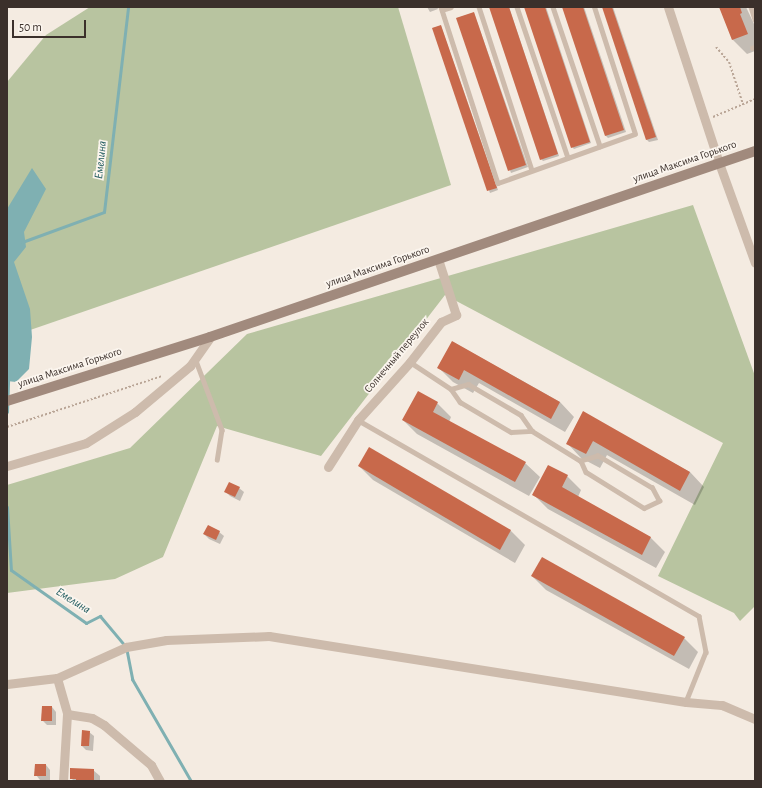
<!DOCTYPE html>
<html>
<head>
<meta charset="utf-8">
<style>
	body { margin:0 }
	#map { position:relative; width:762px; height:788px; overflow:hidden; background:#f4ebe1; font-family:"Alegreya Sans",sans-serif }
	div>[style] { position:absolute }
	.green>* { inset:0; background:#b8c4a0 }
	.water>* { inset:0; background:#7fb0b2 }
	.shadow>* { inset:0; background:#0003 }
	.stream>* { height:3px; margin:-1.5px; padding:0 1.5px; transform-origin:1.5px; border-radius:1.5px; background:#7fb0b2 }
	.building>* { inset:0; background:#c8694b }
	.path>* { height:2px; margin-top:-1px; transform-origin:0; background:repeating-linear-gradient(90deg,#b9a596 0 2px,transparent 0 4px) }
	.lane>* { height:4.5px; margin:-2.25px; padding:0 2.25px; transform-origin:2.25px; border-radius:2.25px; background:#cdbbac }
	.street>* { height:9px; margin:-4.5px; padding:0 4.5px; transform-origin:4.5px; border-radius:4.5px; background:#cdbbac }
	.secondary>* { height:10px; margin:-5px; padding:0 5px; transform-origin:5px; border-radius:5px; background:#a18a7d }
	span { translate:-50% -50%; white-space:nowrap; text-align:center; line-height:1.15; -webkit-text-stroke:3.5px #fbf5ee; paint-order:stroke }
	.street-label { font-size:11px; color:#3b302b }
	.water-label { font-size:12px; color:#1f5a5e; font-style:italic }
	.frame { position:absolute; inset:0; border:8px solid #3b302b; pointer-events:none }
	.scale { position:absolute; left:12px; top:20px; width:74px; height:18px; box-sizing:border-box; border:2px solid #3b302b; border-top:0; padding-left:5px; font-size:12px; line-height:14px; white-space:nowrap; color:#3b302b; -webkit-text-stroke:3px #fbf5ee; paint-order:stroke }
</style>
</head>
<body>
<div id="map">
	<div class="green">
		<div style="clip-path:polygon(90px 7px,398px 7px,451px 185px,7px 338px,7px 82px,46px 35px)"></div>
		<div style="clip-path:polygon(693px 205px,755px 376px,755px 606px,740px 621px,734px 613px,658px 576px,723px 443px,445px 295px,321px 456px,217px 426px,163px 557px,115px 579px,7px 593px,7px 485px,130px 448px,247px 334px)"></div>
	</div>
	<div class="water">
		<div style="clip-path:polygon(32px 168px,46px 189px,24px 232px,26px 247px,14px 262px,30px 309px,32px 337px,29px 369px,16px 382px,7px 381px,7px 209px)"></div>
	</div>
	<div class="shadow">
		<div style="clip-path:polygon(427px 7px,437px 7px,438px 9px,430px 12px)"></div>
		<div style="clip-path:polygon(490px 7px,509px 7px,559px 156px,543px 161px,541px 159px)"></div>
		<div style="clip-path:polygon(525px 7px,546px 7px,591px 143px,574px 149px,572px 147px)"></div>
		<div style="clip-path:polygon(563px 7px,584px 7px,626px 132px,608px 138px,606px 136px)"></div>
		<div style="clip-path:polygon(603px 7px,613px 7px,658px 140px,649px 142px,647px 140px)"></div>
		<div style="clip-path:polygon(720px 7px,746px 7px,755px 26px,755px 51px,747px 54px,733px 40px)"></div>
		<div style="clip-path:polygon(474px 13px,528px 167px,511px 173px,457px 18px)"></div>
		<div style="clip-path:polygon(441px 26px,498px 190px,490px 193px,433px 28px)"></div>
		<div style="clip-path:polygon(453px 342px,560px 402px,574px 417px,565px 432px,479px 383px,473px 393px,453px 382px,439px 368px)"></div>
		<div style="clip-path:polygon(437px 403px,451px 417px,449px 422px,525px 463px,540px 477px,529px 496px,417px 434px,403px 420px)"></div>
		<div style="clip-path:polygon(583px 413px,690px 472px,704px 487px,695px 505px,607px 455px,600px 468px,581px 458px,567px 443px)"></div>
		<div style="clip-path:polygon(370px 449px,511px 531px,525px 545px,515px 563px,373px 480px,359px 466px)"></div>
		<div style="clip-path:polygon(567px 476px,581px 490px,578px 497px,650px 537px,665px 552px,656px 568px,548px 509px,533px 494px)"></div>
		<div style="clip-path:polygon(239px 488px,244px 492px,240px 501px,230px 496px,226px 492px)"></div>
		<div style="clip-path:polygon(219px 532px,224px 536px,220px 544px,209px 539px,204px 534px)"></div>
		<div style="clip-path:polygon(532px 576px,684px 638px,698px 652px,689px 669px,546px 590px)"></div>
		<div style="clip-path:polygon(52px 707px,56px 712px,56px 725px,47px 725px,42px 720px)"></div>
		<div style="clip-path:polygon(89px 732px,94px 736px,93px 751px,86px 750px,82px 746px)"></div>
		<div style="clip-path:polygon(46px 765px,50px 770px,50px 780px,40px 780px,36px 775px)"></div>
		<div style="clip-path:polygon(93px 770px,100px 776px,100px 781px,74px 781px,71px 778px)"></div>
	</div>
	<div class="stream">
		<div style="left:22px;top:242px;width:87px;rotate:-20.1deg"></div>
		<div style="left:104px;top:212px;width:206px;rotate:-83.3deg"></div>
		<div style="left:7px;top:412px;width:34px;rotate:-88deg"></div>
		<div style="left:7px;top:507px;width:63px;rotate:86.4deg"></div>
		<div style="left:11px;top:570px;width:92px;rotate:35.2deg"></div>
		<div style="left:86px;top:623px;width:16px;rotate:-27deg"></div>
		<div style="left:100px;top:616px;width:40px;rotate:50deg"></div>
		<div style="left:126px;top:647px;width:33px;rotate:79deg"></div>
		<div style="left:132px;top:679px;width:118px;rotate:60deg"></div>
	</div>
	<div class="building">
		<div style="clip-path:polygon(489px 7px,509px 7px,558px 154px,540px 160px)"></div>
		<div style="clip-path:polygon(524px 7px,545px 7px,590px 142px,571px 148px)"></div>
		<div style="clip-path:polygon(562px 7px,583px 7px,624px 130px,605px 136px)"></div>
		<div style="clip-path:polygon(602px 7px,612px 7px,656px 137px,646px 140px)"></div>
		<div style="clip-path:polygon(719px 7px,740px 7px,742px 13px,740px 14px,748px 34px,732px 40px)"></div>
		<div style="clip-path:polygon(474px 12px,526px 165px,508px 171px,456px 18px)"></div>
		<div style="clip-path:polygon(441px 25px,497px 188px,487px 191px,432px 28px)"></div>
		<div style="clip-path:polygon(452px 341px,560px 402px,551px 419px,464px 370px,459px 380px,437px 368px)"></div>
		<div style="clip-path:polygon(418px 391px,438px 402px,433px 412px,526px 462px,515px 482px,402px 420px)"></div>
		<div style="clip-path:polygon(583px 411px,690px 472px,680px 491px,593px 441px,586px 454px,566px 444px)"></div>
		<div style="clip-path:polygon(369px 447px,511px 530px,500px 550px,358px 466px)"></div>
		<div style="clip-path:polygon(548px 465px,568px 475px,562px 487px,651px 537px,642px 555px,532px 495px)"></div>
		<div style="clip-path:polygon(229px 482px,240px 487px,235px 497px,224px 492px)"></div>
		<div style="clip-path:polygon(208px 525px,220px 531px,216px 540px,203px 534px)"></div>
		<div style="clip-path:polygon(542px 557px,685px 637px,674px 656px,531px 576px)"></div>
		<div style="clip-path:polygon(42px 706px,52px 706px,52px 721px,41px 721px)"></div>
		<div style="clip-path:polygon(82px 730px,90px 731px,89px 746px,81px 746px)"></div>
		<div style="clip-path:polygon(35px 764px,46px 764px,46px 776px,34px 776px)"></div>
		<div style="clip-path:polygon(70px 768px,94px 769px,94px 781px,76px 781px,76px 779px,70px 779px)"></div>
	</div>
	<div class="path">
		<div style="left:716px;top:47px;width:20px;rotate:49deg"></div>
		<div style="left:729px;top:62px;width:44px;rotate:71.6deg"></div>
		<div style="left:713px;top:117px;width:46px;rotate:-23.2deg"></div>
		<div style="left:7px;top:427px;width:163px;rotate:-18.2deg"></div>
	</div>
	<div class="lane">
		<div style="left:441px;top:7px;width:185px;rotate:72.1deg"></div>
		<div style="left:498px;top:183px;width:145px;rotate:-19.7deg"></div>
		<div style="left:635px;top:134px;width:133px;rotate:-107.9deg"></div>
		<div style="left:479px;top:7px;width:171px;rotate:72deg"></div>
		<div style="left:517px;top:7px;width:159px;rotate:71.3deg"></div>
		<div style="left:553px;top:7px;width:147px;rotate:71.3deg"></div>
		<div style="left:751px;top:7px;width:13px;rotate:72deg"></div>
		<div style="left:442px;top:10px;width:9px;rotate:-18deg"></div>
		<div style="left:752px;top:48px;width:3px;rotate:-18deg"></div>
		<div style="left:195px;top:358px;width:77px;rotate:69.4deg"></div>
		<div style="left:222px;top:430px;width:30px;rotate:99deg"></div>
		<div style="left:410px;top:362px;width:49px;rotate:33.4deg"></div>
		<div style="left:451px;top:389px;width:16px;rotate:55deg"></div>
		<div style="left:460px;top:402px;width:59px;rotate:30.5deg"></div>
		<div style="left:511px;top:432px;width:21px;rotate:-3deg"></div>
		<div style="left:532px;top:431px;width:57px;rotate:31.5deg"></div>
		<div style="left:581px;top:461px;width:12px;rotate:66deg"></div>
		<div style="left:586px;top:472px;width:68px;rotate:31.8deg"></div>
		<div style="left:644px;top:508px;width:17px;rotate:-25deg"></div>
		<div style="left:659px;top:501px;width:15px;rotate:-118deg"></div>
		<div style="left:652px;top:488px;width:63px;rotate:-149.3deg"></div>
		<div style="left:598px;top:456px;width:18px;rotate:164deg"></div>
		<div style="left:451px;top:389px;width:18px;rotate:-16deg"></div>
		<div style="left:468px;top:384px;width:61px;rotate:30.3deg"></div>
		<div style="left:521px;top:415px;width:19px;rotate:55deg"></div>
		<div style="left:358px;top:420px;width:393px;rotate:29.9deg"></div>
		<div style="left:699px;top:616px;width:37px;rotate:79deg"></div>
		<div style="left:706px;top:652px;width:54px;rotate:111.8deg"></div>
	</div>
	<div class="street">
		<div style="left:668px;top:7px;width:164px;rotate:71.9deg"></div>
		<div style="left:719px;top:163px;width:106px;rotate:70.2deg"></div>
		<div style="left:7px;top:466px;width:82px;rotate:-16.2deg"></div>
		<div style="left:86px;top:443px;width:58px;rotate:-32.3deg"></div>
		<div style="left:135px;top:412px;width:72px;rotate:-39.9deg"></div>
		<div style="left:190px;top:366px;width:35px;rotate:-55deg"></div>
		<div style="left:328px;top:467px;width:56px;rotate:-57.4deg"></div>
		<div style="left:358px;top:420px;width:78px;rotate:-48.1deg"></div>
		<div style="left:410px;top:362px;width:51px;rotate:-52.2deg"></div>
		<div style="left:441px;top:322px;width:17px;rotate:-25deg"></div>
		<div style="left:456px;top:315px;width:59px;rotate:-107.8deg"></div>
		<div style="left:57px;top:678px;width:37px;rotate:74deg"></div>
		<div style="left:67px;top:714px;width:67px;rotate:93.4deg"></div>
		<div style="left:7px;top:684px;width:50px;rotate:-6.8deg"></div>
		<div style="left:57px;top:678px;width:76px;rotate:-24.2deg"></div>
		<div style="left:126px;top:647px;width:41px;rotate:-9.9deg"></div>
		<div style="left:166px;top:640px;width:103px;rotate:-2.2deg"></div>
		<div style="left:269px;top:636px;width:422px;rotate:9deg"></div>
		<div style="left:686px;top:702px;width:36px;rotate:5deg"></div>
		<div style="left:722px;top:705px;width:36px;rotate:23deg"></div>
		<div style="left:67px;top:714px;width:25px;rotate:9deg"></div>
		<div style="left:92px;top:718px;width:14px;rotate:30deg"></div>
		<div style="left:104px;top:725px;width:62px;rotate:40.4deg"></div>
		<div style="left:151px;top:765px;width:18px;rotate:61deg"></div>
	</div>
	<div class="secondary">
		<div style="left:7px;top:401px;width:213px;rotate:-17.5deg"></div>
		<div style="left:210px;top:337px;width:576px;rotate:-18.84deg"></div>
	</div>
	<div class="street-label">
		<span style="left:685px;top:162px;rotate:-19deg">улица Максима Горького</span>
		<span style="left:378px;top:267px;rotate:-19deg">улица Максима Горького</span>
		<span style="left:397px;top:356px;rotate:-50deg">Солнечный переулок</span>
		<span style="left:70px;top:368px;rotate:-18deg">улица Максима Горького</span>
	</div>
	<div class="water-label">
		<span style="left:101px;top:160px;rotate:-84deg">Емелина</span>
		<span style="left:73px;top:601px;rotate:32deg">Емелина</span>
	</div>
	<div class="frame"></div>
	<div class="scale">50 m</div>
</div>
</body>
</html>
